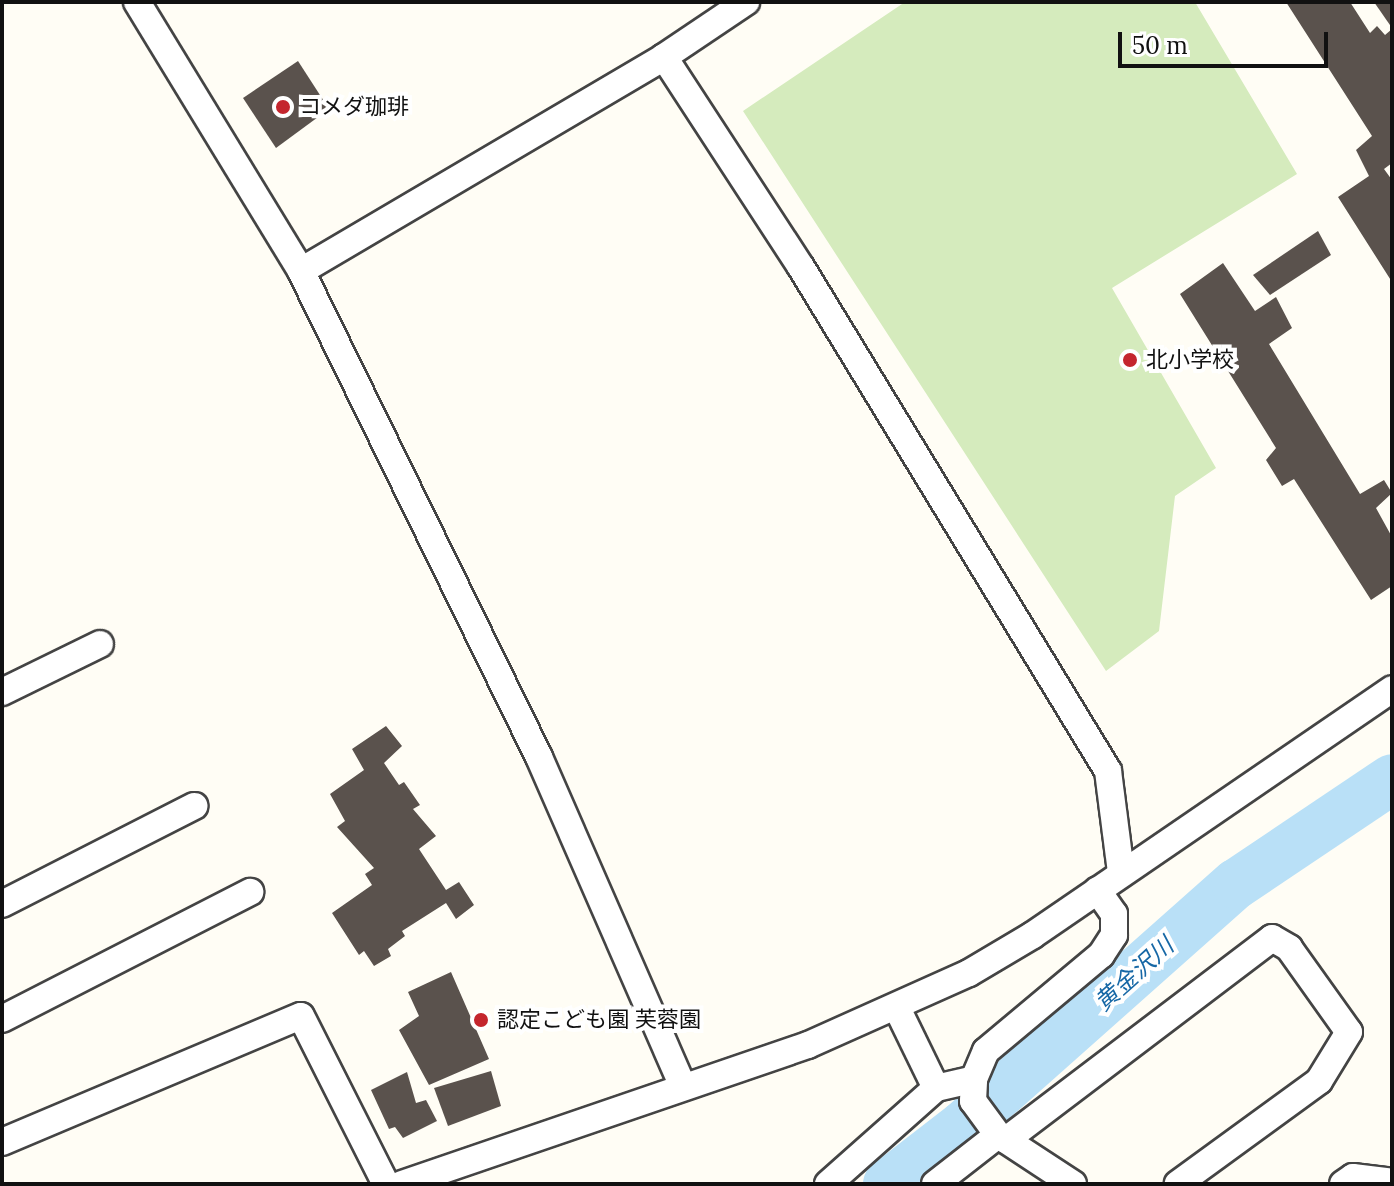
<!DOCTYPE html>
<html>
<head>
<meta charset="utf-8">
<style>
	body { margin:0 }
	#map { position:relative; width:1394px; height:1186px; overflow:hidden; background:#fffdf5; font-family:Lora,"Noto Sans JP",serif }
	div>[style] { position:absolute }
	.green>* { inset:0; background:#d5ebbd }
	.river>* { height:50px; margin:-25px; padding:0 25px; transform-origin:25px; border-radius:25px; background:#b9e0f7 }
	.building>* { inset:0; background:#5a524d }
	.roads { filter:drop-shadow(2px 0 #444) drop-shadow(-2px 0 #444) drop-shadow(0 2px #444) drop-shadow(0 -2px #444) }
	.minor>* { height:26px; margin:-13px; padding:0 13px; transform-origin:13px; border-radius:13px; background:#fff }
	.dots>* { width:22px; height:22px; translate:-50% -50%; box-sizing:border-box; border:4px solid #fff; border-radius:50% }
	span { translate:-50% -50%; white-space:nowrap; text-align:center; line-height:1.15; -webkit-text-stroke:8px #fff; paint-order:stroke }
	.poi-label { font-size:22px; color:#111 }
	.left { translate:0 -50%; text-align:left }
	.water-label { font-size:24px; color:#1768a6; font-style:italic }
	.frame { position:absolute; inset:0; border:4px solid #111; pointer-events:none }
	.scale { position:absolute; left:1118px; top:32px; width:210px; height:36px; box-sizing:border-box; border:4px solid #111; border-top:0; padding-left:10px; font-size:24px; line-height:28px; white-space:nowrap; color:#111; -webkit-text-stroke:6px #fff; paint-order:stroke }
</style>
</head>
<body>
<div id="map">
	<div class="green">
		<div style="clip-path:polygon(905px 2px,1195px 2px,1297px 174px,1112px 288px,1216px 468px,1175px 496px,1159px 631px,1106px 671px,743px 111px)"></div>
	</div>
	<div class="river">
		<div style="left:888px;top:1184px;width:95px;rotate:-37.7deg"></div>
		<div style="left:963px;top:1126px;width:365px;rotate:-41.6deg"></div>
		<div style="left:1236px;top:884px;width:188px;rotate:-33.9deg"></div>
	</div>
	<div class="building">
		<div style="clip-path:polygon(1286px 2px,1350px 2px,1370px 33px,1377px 26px,1385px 35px,1392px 29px,1392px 163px,1384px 169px,1392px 180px,1392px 282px,1338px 197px,1369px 176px,1356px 150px,1372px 136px)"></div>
		<div style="clip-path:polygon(1374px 2px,1392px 2px,1392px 28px)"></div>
		<div style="clip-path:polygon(298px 61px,329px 109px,276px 148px,243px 98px)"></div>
		<div style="clip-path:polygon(1318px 231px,1331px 255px,1270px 295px,1253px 275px)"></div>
		<div style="clip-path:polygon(1223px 263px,1255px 311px,1276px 297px,1292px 328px,1269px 344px,1360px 494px,1384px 480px,1392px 493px,1376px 508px,1392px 537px,1392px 586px,1371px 600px,1294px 479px,1282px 486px,1266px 460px,1276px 448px,1180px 294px)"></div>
		<div style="clip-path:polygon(386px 726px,402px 746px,384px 763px,399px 785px,404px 782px,420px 805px,413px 809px,436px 836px,419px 849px,446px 890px,459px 882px,474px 905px,456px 919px,446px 903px,402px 931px,405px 936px,388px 949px,391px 956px,374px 966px,364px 951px,359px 955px,332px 913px,372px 885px,365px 874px,374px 868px,337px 827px,345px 821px,330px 794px,364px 770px,352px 749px)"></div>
		<div style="clip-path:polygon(451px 972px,489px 1059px,429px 1085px,399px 1030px,419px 1016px,408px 992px)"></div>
		<div style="clip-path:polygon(491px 1071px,501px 1106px,448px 1126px,434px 1088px)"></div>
		<div style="clip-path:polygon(407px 1072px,416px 1103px,426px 1100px,437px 1121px,403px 1138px,395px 1127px,389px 1129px,371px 1090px)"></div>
	</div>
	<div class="roads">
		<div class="minor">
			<div style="left:137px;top:2px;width:315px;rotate:58.6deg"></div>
			<div style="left:301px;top:271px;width:541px;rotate:63.91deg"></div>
			<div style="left:539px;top:757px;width:359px;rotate:66.4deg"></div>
			<div style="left:664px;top:57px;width:251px;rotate:56.9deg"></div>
			<div style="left:801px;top:267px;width:590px;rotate:58.65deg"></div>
			<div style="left:1108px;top:771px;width:103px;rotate:82.7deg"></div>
			<div style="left:301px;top:271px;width:421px;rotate:-30.5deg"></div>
			<div style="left:664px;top:57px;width:99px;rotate:-33.9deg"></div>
			<div style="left:2px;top:692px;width:109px;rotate:-26.1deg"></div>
			<div style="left:2px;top:904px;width:216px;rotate:-27deg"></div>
			<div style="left:897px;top:1008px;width:89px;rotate:64deg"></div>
			<div style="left:2px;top:1019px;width:279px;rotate:-27.1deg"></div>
			<div style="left:1006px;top:1140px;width:334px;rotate:-37.2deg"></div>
			<div style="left:1272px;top:938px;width:20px;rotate:30deg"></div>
			<div style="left:1289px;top:948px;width:103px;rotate:54.5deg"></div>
			<div style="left:1349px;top:1032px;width:57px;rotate:121.5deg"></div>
			<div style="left:1319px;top:1081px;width:175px;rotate:143.9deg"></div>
			<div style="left:2px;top:1142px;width:324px;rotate:-22.9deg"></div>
			<div style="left:301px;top:1016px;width:188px;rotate:63.2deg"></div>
			<div style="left:402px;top:1184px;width:429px;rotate:-18.9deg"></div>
			<div style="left:808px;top:1045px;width:176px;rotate:-24.1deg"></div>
			<div style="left:969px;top:973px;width:74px;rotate:-30.7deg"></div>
			<div style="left:1033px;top:935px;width:435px;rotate:-34.4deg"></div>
			<div style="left:828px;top:1184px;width:144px;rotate:-41.6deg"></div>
			<div style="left:936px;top:1088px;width:39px;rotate:-13deg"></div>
			<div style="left:935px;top:1184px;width:80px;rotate:-37.9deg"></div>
			<div style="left:1073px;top:1184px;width:90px;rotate:-146.8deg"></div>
			<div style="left:998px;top:1135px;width:42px;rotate:-126.3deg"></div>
			<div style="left:973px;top:1101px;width:22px;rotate:-87deg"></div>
			<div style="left:974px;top:1079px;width:30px;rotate:-67deg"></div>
			<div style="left:986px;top:1051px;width:150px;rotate:-39.9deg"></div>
			<div style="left:1101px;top:955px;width:24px;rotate:-57deg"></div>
			<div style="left:1114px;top:935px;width:21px;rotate:-90deg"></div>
			<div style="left:1114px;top:914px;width:29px;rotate:-125deg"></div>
			<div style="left:1343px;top:1184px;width:12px;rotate:-35deg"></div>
			<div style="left:1353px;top:1177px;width:39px;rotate:7deg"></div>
		</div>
	</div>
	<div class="dots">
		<div style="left:283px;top:107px;background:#c4262e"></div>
		<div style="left:1130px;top:360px;background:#c4262e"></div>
		<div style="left:481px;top:1020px;background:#c4262e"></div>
	</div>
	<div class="poi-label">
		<span class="left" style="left:299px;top:107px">コメダ珈琲</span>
		<span class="left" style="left:1146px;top:360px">北小学校</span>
		<span class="left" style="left:497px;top:1020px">認定こども園 芙蓉園</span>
	</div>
	<div class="water-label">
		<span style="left:1134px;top:974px;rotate:-42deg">黄金沢川</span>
	</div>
	<div class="frame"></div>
	<div class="scale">50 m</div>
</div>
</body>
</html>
